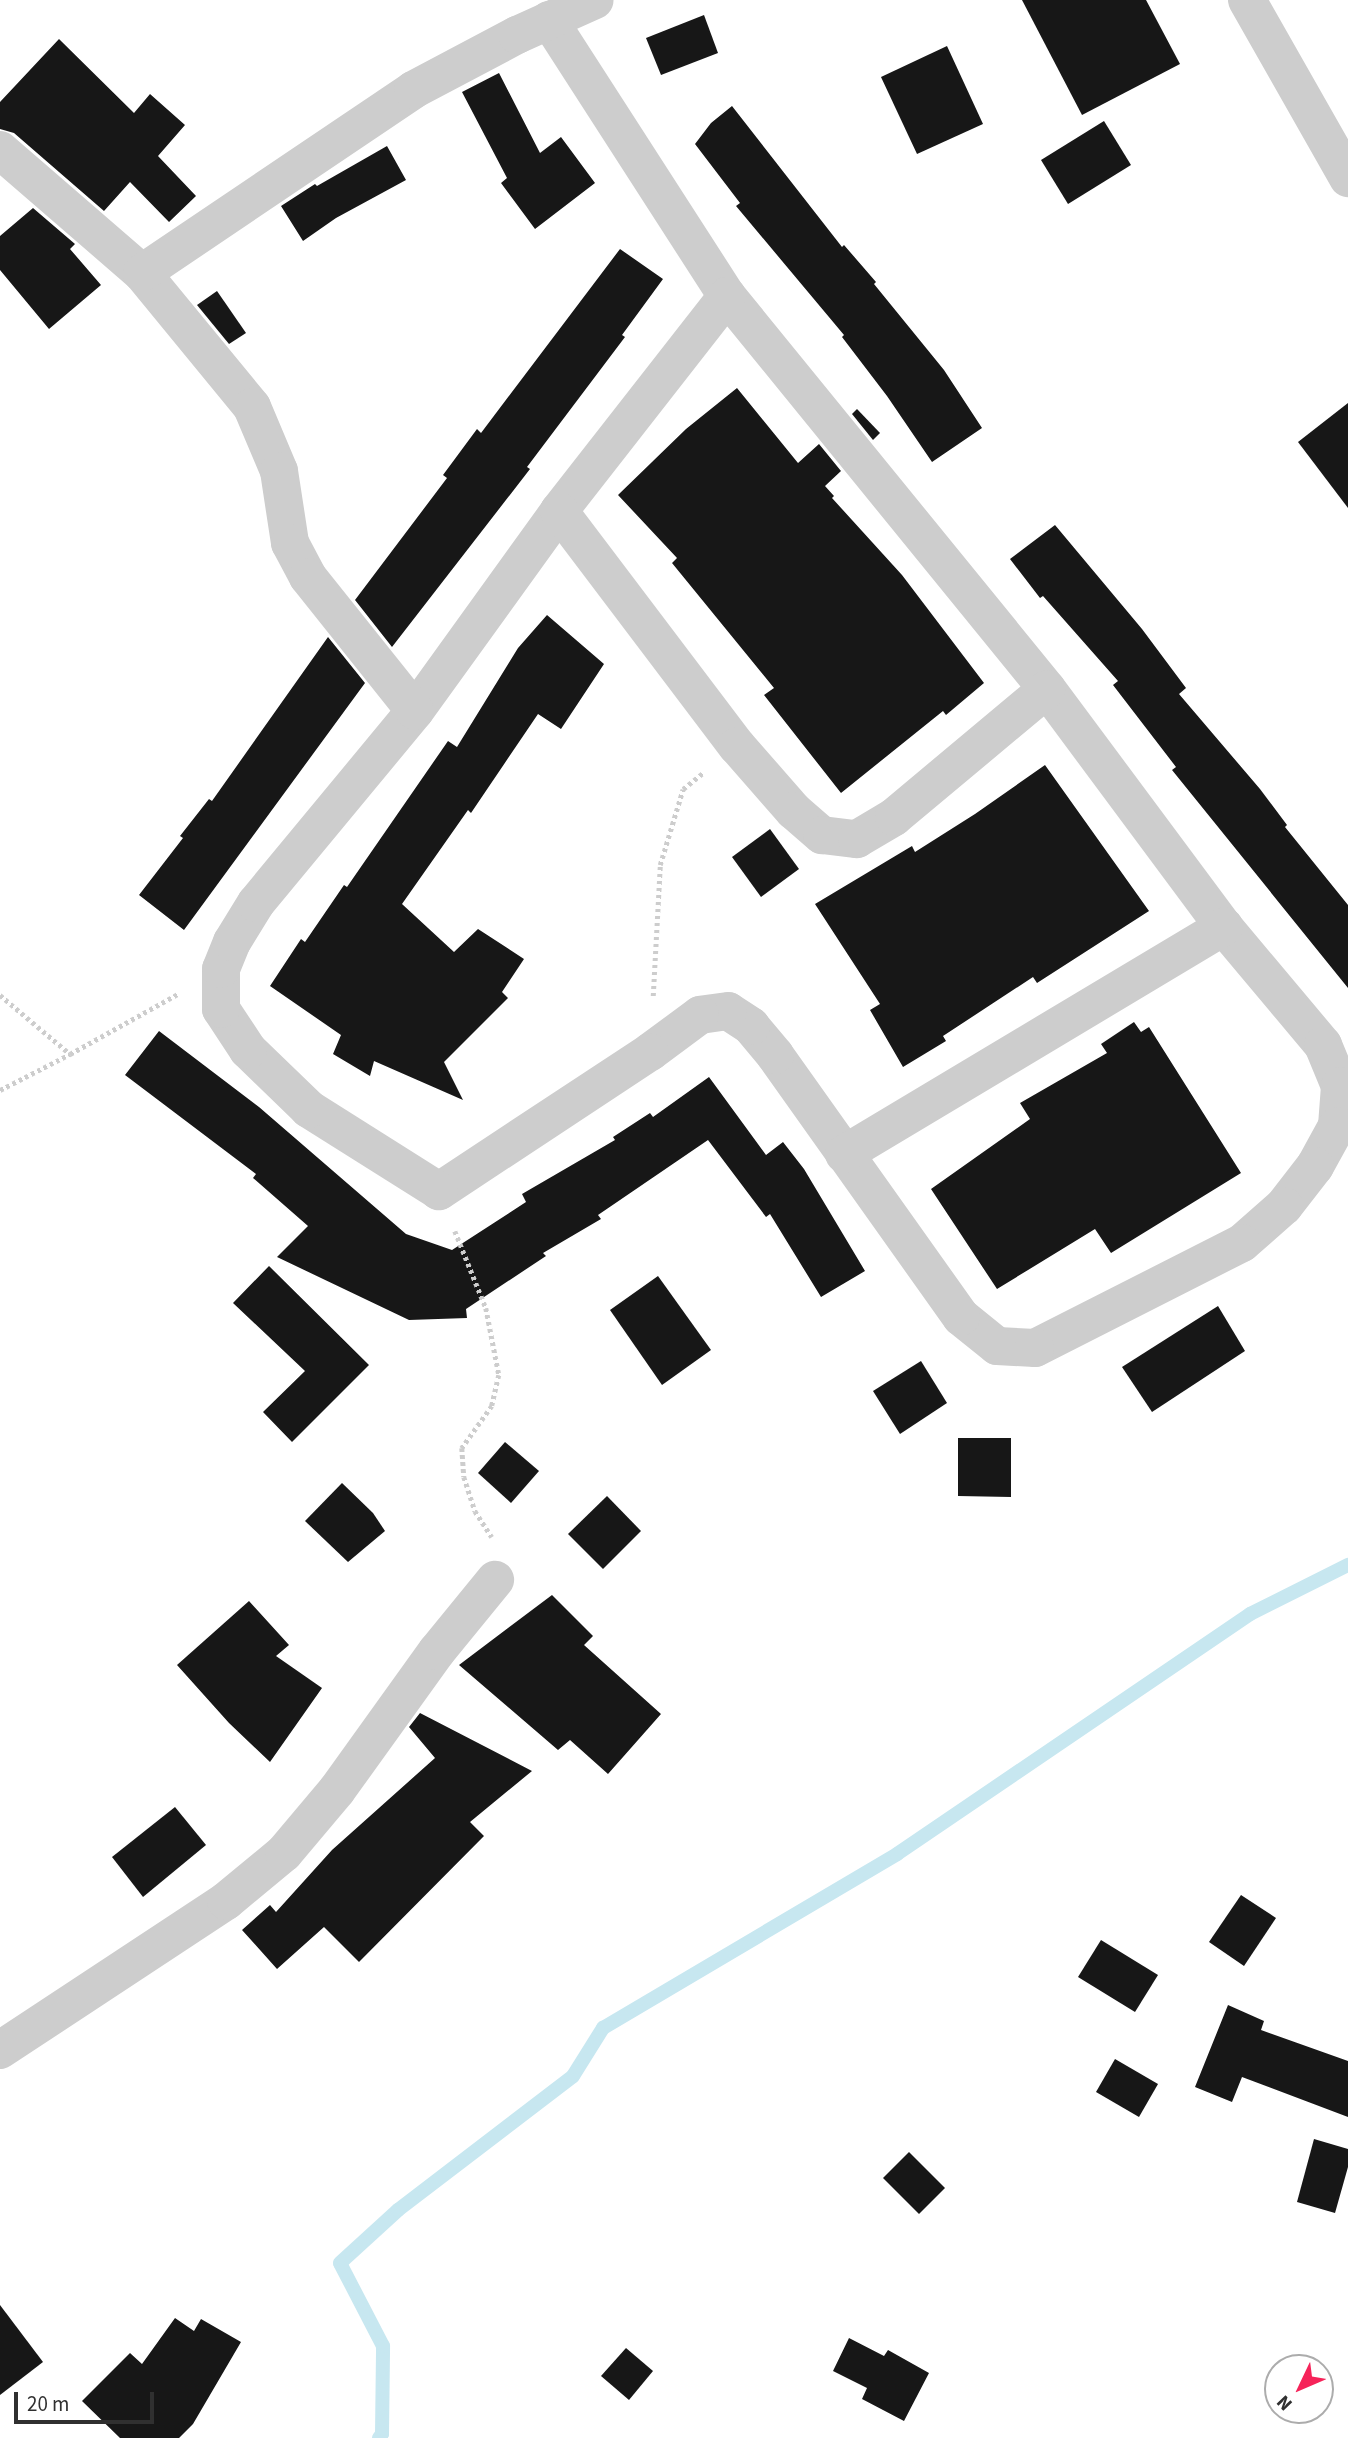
<!DOCTYPE html>
<html>
<head>
<meta charset="utf-8">
<style>
	body { margin:0 }
	#map { position:relative; width:1348px; height:2438px; overflow:hidden; background:#fff; font-family:"Source Sans 3",sans-serif }
	div>[style] { position:absolute }
	.stream>* { height:14px; margin:-7px; padding:0 7px; transform-origin:7px; border-radius:7px; background:#c7e7f0 }
	.building>* { inset:0; background:#171717 }
	.path>* { height:4.5px; margin-top:-2.25px; transform-origin:0; background:repeating-linear-gradient(90deg,#cdcdcd 0 3.5px,transparent 0 7px) }
	.street>* { height:38px; margin:-19px; padding:0 19px; transform-origin:19px; border-radius:19px; background:#cdcdcd }
	span { translate:-50% -50%; white-space:nowrap; text-align:center; line-height:1.15; -webkit-text-stroke:7px #fff; paint-order:stroke }
	.north { position:absolute; left:1264px; top:2354px; width:70px; height:70px; box-sizing:border-box; background:#fff; border:2px solid #acacac; border-radius:50%; rotate:226deg; font-size:19px; font-weight:700; line-height:28px; text-align:center; color:#303030 }
	.north::after { content:''; display:block; margin:auto; width:24px; height:32px; background:#f62359; clip-path:polygon(50% 0,100% 100%,50% 72%,0 100%) }
	.scale { position:absolute; left:14px; top:2392px; width:140px; height:32px; box-sizing:border-box; border:4px solid #303030; border-top:0; padding-left:9px; font-size:21px; line-height:24px; white-space:nowrap; color:#303030; -webkit-text-stroke:5px #fff; paint-order:stroke }
</style>
</head>
<body>
<div id="map">
	<div class="stream">
		<div style="left:379px;top:2438px;width:5px;rotate:-53deg"></div>
		<div style="left:382px;top:2434px;width:88px;rotate:-89.3deg"></div>
		<div style="left:383px;top:2346px;width:93px;rotate:-117.4deg"></div>
		<div style="left:340px;top:2263px;width:79px;rotate:-42.4deg"></div>
		<div style="left:398px;top:2210px;width:220px;rotate:-37.4deg"></div>
		<div style="left:573px;top:2076px;width:57px;rotate:-58deg"></div>
		<div style="left:603px;top:2028px;width:342px;rotate:-30.6deg"></div>
		<div style="left:897px;top:1854px;width:427px;rotate:-34.2deg"></div>
		<div style="left:1250px;top:1614px;width:110px;rotate:-26.6deg"></div>
	</div>
	<div class="building">
		<div style="clip-path:polygon(1022px 0,1146px 0,1180px 64px,1082px 115px)"></div>
		<div style="clip-path:polygon(704px 15px,718px 53px,661px 75px,646px 38px)"></div>
		<div style="clip-path:polygon(59px 39px,134px 113px,150px 94px,185px 125px,158px 156px,196px 196px,169px 222px,130px 182px,104px 211px,14px 133px,0 129px,0 102px)"></div>
		<div style="clip-path:polygon(947px 46px,983px 124px,917px 154px,881px 77px)"></div>
		<div style="clip-path:polygon(499px 73px,540px 153px,561px 137px,595px 183px,535px 229px,501px 183px,507px 178px,462px 92px)"></div>
		<div style="clip-path:polygon(732px 106px,842px 247px,844px 245px,876px 282px,874px 284px,944px 370px,982px 428px,932px 462px,887px 396px,842px 337px,844px 335px,736px 206px,740px 203px,695px 144px,711px 123px)"></div>
		<div style="clip-path:polygon(1104px 121px,1131px 165px,1068px 204px,1041px 160px)"></div>
		<div style="clip-path:polygon(387px 146px,406px 180px,336px 218px,303px 241px,281px 206px,315px 184px,317px 186px)"></div>
		<div style="clip-path:polygon(33px 208px,75px 244px,70px 249px,101px 285px,49px 329px,0 270px,0 236px)"></div>
		<div style="clip-path:polygon(620px 249px,663px 279px,622px 335px,625px 337px,527px 467px,530px 469px,392px 647px,355px 600px,447px 478px,443px 475px,477px 429px,481px 433px)"></div>
		<div style="clip-path:polygon(217px 291px,246px 333px,229px 344px,197px 305px)"></div>
		<div style="clip-path:polygon(737px 388px,798px 463px,819px 444px,841px 471px,825px 486px,834px 496px,832px 498px,902px 575px,984px 683px,946px 715px,943px 711px,841px 793px,764px 695px,774px 688px,672px 563px,677px 558px,618px 495px,686px 429px)"></div>
		<div style="clip-path:polygon(1348px 403px,1348px 508px,1298px 442px)"></div>
		<div style="clip-path:polygon(857px 409px,880px 433px,873px 440px,852px 414px)"></div>
		<div style="clip-path:polygon(1055px 525px,1142px 629px,1186px 688px,1179px 694px,1260px 789px,1287px 825px,1285px 827px,1348px 905px,1348px 988px,1172px 770px,1176px 767px,1113px 685px,1118px 681px,1043px 596px,1040px 598px,1010px 559px)"></div>
		<div style="clip-path:polygon(547px 615px,604px 664px,561px 729px,538px 714px,471px 813px,468px 810px,402px 904px,454px 952px,478px 929px,524px 959px,502px 992px,508px 998px,444px 1062px,463px 1100px,374px 1061px,370px 1076px,333px 1054px,341px 1035px,270px 986px,301px 939px,305px 942px,344px 885px,347px 887px,448px 741px,457px 747px,518px 648px)"></div>
		<div style="clip-path:polygon(328px 637px,365px 683px,184px 930px,139px 895px,183px 838px,180px 836px,209px 799px,212px 801px)"></div>
		<div style="clip-path:polygon(1045px 765px,1149px 911px,1037px 983px,1033px 977px,943px 1036px,946px 1041px,903px 1067px,870px 1010px,880px 1004px,815px 904px,912px 846px,915px 852px,975px 814px)"></div>
		<div style="clip-path:polygon(770px 829px,799px 869px,761px 897px,732px 857px)"></div>
		<div style="clip-path:polygon(1134px 1022px,1141px 1032px,1149px 1027px,1241px 1173px,1111px 1253px,1095px 1229px,997px 1289px,931px 1189px,1030px 1119px,1020px 1103px,1107px 1053px,1101px 1044px)"></div>
		<div style="clip-path:polygon(159px 1031px,259px 1107px,406px 1234px,452px 1250px,526px 1202px,522px 1194px,615px 1140px,613px 1137px,650px 1113px,653px 1117px,709px 1077px,766px 1155px,783px 1142px,804px 1169px,865px 1271px,821px 1297px,770px 1214px,766px 1217px,708px 1140px,598px 1215px,601px 1219px,543px 1253px,546px 1256px,466px 1309px,467px 1318px,409px 1320px,277px 1257px,308px 1226px,253px 1178px,256px 1174px,125px 1075px)"></div>
		<div style="clip-path:polygon(269px 1266px,369px 1365px,292px 1442px,263px 1412px,305px 1371px,233px 1303px)"></div>
		<div style="clip-path:polygon(658px 1276px,711px 1350px,662px 1385px,610px 1310px)"></div>
		<div style="clip-path:polygon(1218px 1306px,1245px 1351px,1152px 1412px,1122px 1367px)"></div>
		<div style="clip-path:polygon(921px 1361px,947px 1403px,900px 1434px,873px 1391px)"></div>
		<div style="clip-path:polygon(958px 1438px,1011px 1438px,1011px 1497px,958px 1496px)"></div>
		<div style="clip-path:polygon(505px 1442px,539px 1471px,511px 1503px,478px 1473px)"></div>
		<div style="clip-path:polygon(342px 1483px,373px 1513px,385px 1531px,348px 1562px,305px 1521px)"></div>
		<div style="clip-path:polygon(607px 1496px,641px 1531px,603px 1569px,568px 1534px)"></div>
		<div style="clip-path:polygon(552px 1595px,593px 1636px,584px 1645px,661px 1714px,608px 1774px,570px 1740px,558px 1750px,459px 1665px)"></div>
		<div style="clip-path:polygon(249px 1601px,289px 1645px,276px 1656px,322px 1688px,270px 1762px,229px 1723px,177px 1665px)"></div>
		<div style="clip-path:polygon(420px 1713px,532px 1771px,470px 1822px,484px 1836px,359px 1962px,324px 1927px,277px 1969px,242px 1930px,270px 1905px,276px 1912px,332px 1850px,435px 1758px,409px 1727px)"></div>
		<div style="clip-path:polygon(175px 1807px,206px 1845px,143px 1897px,112px 1857px)"></div>
		<div style="clip-path:polygon(1241px 1895px,1276px 1918px,1244px 1966px,1209px 1942px)"></div>
		<div style="clip-path:polygon(1101px 1940px,1158px 1975px,1135px 2012px,1078px 1977px)"></div>
		<div style="clip-path:polygon(1228px 2005px,1264px 2021px,1261px 2030px,1348px 2061px,1348px 2117px,1242px 2077px,1232px 2102px,1195px 2087px)"></div>
		<div style="clip-path:polygon(1115px 2059px,1158px 2084px,1139px 2117px,1096px 2092px)"></div>
		<div style="clip-path:polygon(1314px 2139px,1348px 2149px,1348px 2167px,1335px 2213px,1297px 2202px)"></div>
		<div style="clip-path:polygon(909px 2152px,945px 2188px,919px 2214px,883px 2178px)"></div>
		<div style="clip-path:polygon(0 2305px,43px 2362px,0 2395px)"></div>
		<div style="clip-path:polygon(175px 2318px,194px 2331px,201px 2319px,241px 2342px,193px 2424px,179px 2438px,120px 2438px,82px 2401px,130px 2353px,142px 2364px)"></div>
		<div style="clip-path:polygon(849px 2338px,884px 2356px,888px 2350px,929px 2373px,904px 2421px,862px 2399px,867px 2388px,833px 2371px)"></div>
		<div style="clip-path:polygon(626px 2348px,653px 2371px,629px 2400px,601px 2376px)"></div>
	</div>
	<div class="path">
		<div style="left:0;top:995px;width:92px;rotate:40.1deg"></div>
		<div style="left:653px;top:996px;width:131px;rotate:-86.9deg"></div>
		<div style="left:660px;top:865px;width:79px;rotate:-73.2deg"></div>
		<div style="left:683px;top:789px;width:26px;rotate:-39deg"></div>
		<div style="left:0;top:1090px;width:79px;rotate:-27.2deg"></div>
		<div style="left:70px;top:1054px;width:124px;rotate:-29.1deg"></div>
		<div style="left:455px;top:1231px;width:83px;rotate:68.1deg"></div>
		<div style="left:486px;top:1308px;width:68px;rotate:79deg"></div>
		<div style="left:499px;top:1375px;width:32px;rotate:103deg"></div>
		<div style="left:492px;top:1406px;width:52px;rotate:125.5deg"></div>
		<div style="left:462px;top:1448px;width:29px;rotate:86deg"></div>
		<div style="left:464px;top:1477px;width:36px;rotate:72deg"></div>
		<div style="left:475px;top:1511px;width:31px;rotate:57deg"></div>
	</div>
	<div class="street">
		<div style="left:1247px;top:0;width:205px;rotate:60.4deg"></div>
		<div style="left:549px;top:20px;width:328px;rotate:57.2deg"></div>
		<div style="left:727px;top:296px;width:507px;rotate:50.85deg"></div>
		<div style="left:1047px;top:689px;width:297px;rotate:53.4deg"></div>
		<div style="left:1224px;top:927px;width:154px;rotate:50deg"></div>
		<div style="left:1323px;top:1045px;width:44px;rotate:67.5deg"></div>
		<div style="left:1340px;top:1086px;width:40px;rotate:94.3deg"></div>
		<div style="left:1337px;top:1126px;width:46px;rotate:118.8deg"></div>
		<div style="left:1315px;top:1166px;width:51px;rotate:127.8deg"></div>
		<div style="left:1284px;top:1206px;width:56px;rotate:138.6deg"></div>
		<div style="left:1242px;top:1243px;width:232px;rotate:153.1deg"></div>
		<div style="left:1035px;top:1348px;width:38px;rotate:-177deg"></div>
		<div style="left:997px;top:1346px;width:46px;rotate:-141.1deg"></div>
		<div style="left:961px;top:1317px;width:321px;rotate:-125.4deg"></div>
		<div style="left:775px;top:1055px;width:38px;rotate:-130deg"></div>
		<div style="left:751px;top:1026px;width:27px;rotate:-147deg"></div>
		<div style="left:728px;top:1011px;width:28px;rotate:172deg"></div>
		<div style="left:700px;top:1015px;width:62px;rotate:143.5deg"></div>
		<div style="left:650px;top:1052px;width:253px;rotate:146.6deg"></div>
		<div style="left:439px;top:1191px;width:154px;rotate:-147.8deg"></div>
		<div style="left:309px;top:1109px;width:85px;rotate:-136deg"></div>
		<div style="left:248px;top:1050px;width:49px;rotate:-123.4deg"></div>
		<div style="left:221px;top:1009px;width:40px;rotate:-90deg"></div>
		<div style="left:221px;top:969px;width:29px;rotate:-68deg"></div>
		<div style="left:232px;top:942px;width:46px;rotate:-58.4deg"></div>
		<div style="left:256px;top:903px;width:249px;rotate:-50.4deg"></div>
		<div style="left:415px;top:711px;width:246px;rotate:-54.2deg"></div>
		<div style="left:559px;top:511px;width:273px;rotate:-52deg"></div>
		<div style="left:0;top:150px;width:188px;rotate:40.9deg"></div>
		<div style="left:142px;top:273px;width:173px;rotate:50.6deg"></div>
		<div style="left:252px;top:407px;width:69px;rotate:67.1deg"></div>
		<div style="left:279px;top:471px;width:73px;rotate:81.3deg"></div>
		<div style="left:290px;top:543px;width:38px;rotate:62deg"></div>
		<div style="left:308px;top:577px;width:171px;rotate:51.4deg"></div>
		<div style="left:142px;top:273px;width:327px;rotate:-34deg"></div>
		<div style="left:413px;top:90px;width:118px;rotate:-27.9deg"></div>
		<div style="left:517px;top:35px;width:85px;rotate:-24.2deg"></div>
		<div style="left:559px;top:511px;width:295px;rotate:52.9deg"></div>
		<div style="left:737px;top:746px;width:86px;rotate:48.8deg"></div>
		<div style="left:794px;top:811px;width:37px;rotate:41deg"></div>
		<div style="left:822px;top:835px;width:35px;rotate:7deg"></div>
		<div style="left:857px;top:839px;width:43px;rotate:-30.7deg"></div>
		<div style="left:894px;top:817px;width:199px;rotate:-39.9deg"></div>
		<div style="left:844px;top:1154px;width:443px;rotate:-30.9deg"></div>
		<div style="left:0;top:2050px;width:271px;rotate:-33.4deg"></div>
		<div style="left:226px;top:1901px;width:75px;rotate:-39.6deg"></div>
		<div style="left:284px;top:1853px;width:82px;rotate:-49.9deg"></div>
		<div style="left:337px;top:1790px;width:171px;rotate:-54.3deg"></div>
		<div style="left:437px;top:1651px;width:92px;rotate:-50.8deg"></div>
	</div>
	<div class="north">N</div>
	<div class="scale">20 m</div>
</div>
</body>
</html>
